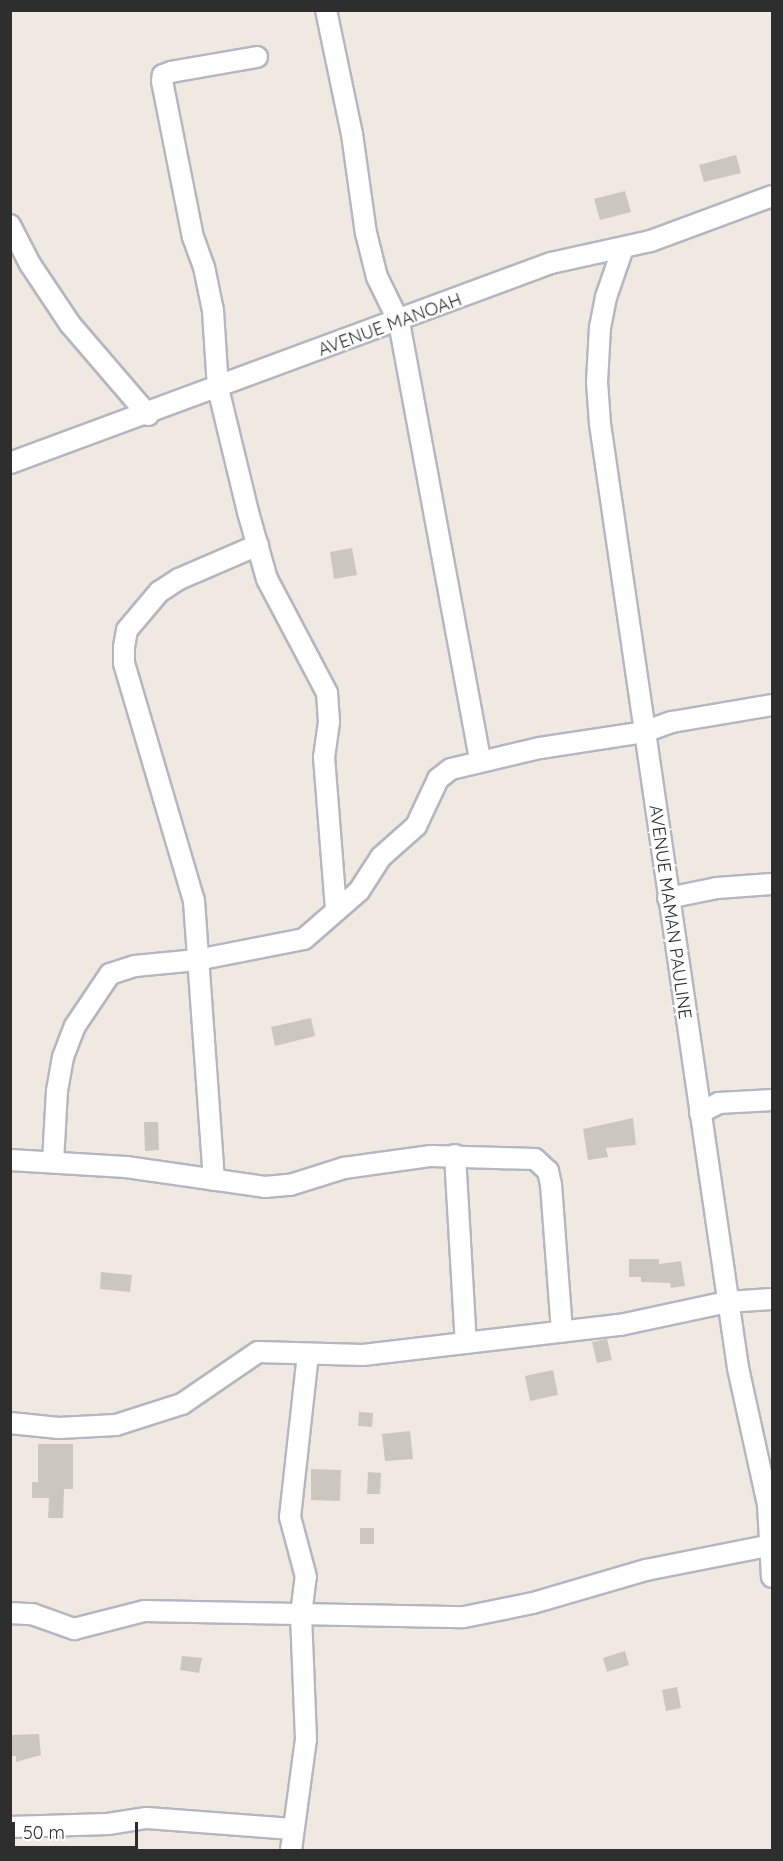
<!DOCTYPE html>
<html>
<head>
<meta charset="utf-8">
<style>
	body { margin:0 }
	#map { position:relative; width:783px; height:1861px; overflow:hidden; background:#efe9e1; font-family:Quicksand,sans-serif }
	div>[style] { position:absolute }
	.building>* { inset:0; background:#cbc7bf }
	.roads { filter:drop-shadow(2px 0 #b4b7c1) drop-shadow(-2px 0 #b4b7c1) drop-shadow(0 2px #b4b7c1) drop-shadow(0 -2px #b4b7c1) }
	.minor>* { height:20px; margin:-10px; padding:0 10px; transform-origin:10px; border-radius:10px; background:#fff }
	span { translate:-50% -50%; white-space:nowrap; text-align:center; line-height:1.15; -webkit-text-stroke:4.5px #fff; paint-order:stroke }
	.street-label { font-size:18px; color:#2e2e2e }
	.frame { position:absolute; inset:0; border:12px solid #2e2e2e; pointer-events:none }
	.scale { position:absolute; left:12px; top:1822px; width:126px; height:27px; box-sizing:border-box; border:3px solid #2e2e2e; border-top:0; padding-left:8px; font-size:18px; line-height:21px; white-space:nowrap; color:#2e2e2e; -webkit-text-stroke:4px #fff; paint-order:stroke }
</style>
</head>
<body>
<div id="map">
	<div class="building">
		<div style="clip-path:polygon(736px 155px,741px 173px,704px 182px,699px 165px)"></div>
		<div style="clip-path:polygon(625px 191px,631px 212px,600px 220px,594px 199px)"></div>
		<div style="clip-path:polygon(352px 548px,357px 575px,334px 579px,330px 552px)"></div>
		<div style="clip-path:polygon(311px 1018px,315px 1036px,275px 1046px,271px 1027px)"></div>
		<div style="clip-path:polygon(633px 1118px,636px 1145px,606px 1148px,608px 1157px,588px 1160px,583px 1129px)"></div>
		<div style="clip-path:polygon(144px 1122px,158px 1122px,159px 1150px,145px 1151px)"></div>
		<div style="clip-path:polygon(629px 1259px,659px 1259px,659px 1264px,681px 1261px,685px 1286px,671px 1288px,670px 1283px,641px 1282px,641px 1277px,629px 1277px)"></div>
		<div style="clip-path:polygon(101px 1272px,132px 1275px,130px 1292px,100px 1289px)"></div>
		<div style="clip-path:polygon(607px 1339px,612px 1360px,597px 1363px,592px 1342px)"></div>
		<div style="clip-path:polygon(553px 1370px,558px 1395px,530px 1401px,525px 1376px)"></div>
		<div style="clip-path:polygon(359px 1412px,373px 1413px,372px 1427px,358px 1426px)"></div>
		<div style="clip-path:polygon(410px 1431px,413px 1459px,385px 1461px,382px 1434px)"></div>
		<div style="clip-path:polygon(38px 1444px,73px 1444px,73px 1489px,64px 1489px,63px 1518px,48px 1518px,49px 1498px,32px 1498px,32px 1482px,38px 1482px)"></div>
		<div style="clip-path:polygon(311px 1469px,341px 1470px,340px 1501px,311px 1500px)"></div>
		<div style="clip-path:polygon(368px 1472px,381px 1473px,380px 1494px,367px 1494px)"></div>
		<div style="clip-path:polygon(360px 1528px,374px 1528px,374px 1544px,360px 1544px)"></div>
		<div style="clip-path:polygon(625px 1651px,629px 1665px,607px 1672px,603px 1658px)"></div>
		<div style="clip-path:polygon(182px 1656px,202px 1658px,199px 1673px,180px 1670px)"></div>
		<div style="clip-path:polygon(677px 1687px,681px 1708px,666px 1711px,662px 1690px)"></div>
		<div style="clip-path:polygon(39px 1734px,41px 1755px,16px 1762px,16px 1756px,10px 1756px,10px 1735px)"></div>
	</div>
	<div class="roads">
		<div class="minor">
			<div style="left:326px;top:10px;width:127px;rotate:78.2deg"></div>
			<div style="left:352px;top:134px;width:100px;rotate:82deg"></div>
			<div style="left:366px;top:233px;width:45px;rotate:76deg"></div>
			<div style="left:377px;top:277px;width:50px;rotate:63.9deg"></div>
			<div style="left:399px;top:322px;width:445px;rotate:79.5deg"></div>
			<div style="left:257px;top:57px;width:87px;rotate:170.1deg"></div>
			<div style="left:171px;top:72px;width:9px;rotate:159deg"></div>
			<div style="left:163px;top:75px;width:6px;rotate:99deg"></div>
			<div style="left:162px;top:81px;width:159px;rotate:78.8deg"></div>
			<div style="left:193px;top:237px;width:32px;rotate:70deg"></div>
			<div style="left:204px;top:267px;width:45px;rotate:78.4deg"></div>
			<div style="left:213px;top:311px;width:77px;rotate:86.3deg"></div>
			<div style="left:218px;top:388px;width:128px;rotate:76.4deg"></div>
			<div style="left:248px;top:512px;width:70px;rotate:74.2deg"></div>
			<div style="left:267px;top:579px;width:129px;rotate:62.2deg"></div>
			<div style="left:327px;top:693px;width:29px;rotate:86deg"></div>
			<div style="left:329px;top:722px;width:35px;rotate:98deg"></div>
			<div style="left:324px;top:757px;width:152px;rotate:85.5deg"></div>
			<div style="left:10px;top:225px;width:44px;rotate:62.9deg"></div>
			<div style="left:30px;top:264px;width:72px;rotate:56.3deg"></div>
			<div style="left:70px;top:324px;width:120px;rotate:49.4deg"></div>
			<div style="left:623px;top:248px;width:52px;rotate:109.1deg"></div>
			<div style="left:606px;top:297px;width:31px;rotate:101deg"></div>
			<div style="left:600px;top:327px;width:55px;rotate:93.1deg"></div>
			<div style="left:597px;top:382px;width:42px;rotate:85.9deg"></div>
			<div style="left:600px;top:424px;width:954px;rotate:81.68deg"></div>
			<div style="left:738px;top:1368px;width:139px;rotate:77.6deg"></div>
			<div style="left:768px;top:1504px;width:73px;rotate:86.9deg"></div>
			<div style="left:10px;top:463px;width:577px;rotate:-20.29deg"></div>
			<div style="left:551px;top:263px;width:102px;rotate:-12.4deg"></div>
			<div style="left:651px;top:241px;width:129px;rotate:-20.4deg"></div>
			<div style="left:668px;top:898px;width:50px;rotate:-11.5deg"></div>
			<div style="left:717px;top:888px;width:55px;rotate:-4.2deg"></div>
			<div style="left:700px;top:1113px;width:21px;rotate:-28deg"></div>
			<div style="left:719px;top:1103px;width:53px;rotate:-3.2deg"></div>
			<div style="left:455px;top:1155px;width:188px;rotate:86.7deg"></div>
			<div style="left:10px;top:1160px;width:116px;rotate:3.5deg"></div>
			<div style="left:126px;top:1167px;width:140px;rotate:8.2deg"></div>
			<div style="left:265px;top:1187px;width:25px;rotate:-5deg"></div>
			<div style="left:290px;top:1185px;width:57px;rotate:-17.5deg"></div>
			<div style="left:344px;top:1168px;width:88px;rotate:-7.9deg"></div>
			<div style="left:431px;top:1156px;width:104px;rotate:1.7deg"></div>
			<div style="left:535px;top:1159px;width:18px;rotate:43deg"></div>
			<div style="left:548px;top:1171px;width:14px;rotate:78deg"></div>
			<div style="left:551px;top:1185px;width:147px;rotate:85.7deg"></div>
			<div style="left:53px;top:1162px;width:71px;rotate:-86.8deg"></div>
			<div style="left:57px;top:1091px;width:35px;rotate:-80deg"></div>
			<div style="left:63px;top:1057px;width:33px;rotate:-69deg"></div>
			<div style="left:75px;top:1026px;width:63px;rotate:-56.1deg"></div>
			<div style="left:110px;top:974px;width:26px;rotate:-18deg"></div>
			<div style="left:135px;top:966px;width:62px;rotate:-5.5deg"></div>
			<div style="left:197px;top:960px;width:109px;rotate:-11.1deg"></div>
			<div style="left:304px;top:939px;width:73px;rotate:-41.1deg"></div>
			<div style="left:359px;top:891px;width:40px;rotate:-57.1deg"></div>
			<div style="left:381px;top:857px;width:47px;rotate:-41.5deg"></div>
			<div style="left:416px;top:826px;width:52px;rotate:-64.9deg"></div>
			<div style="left:438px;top:779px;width:16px;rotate:-38deg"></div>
			<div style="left:451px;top:769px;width:91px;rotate:-13.3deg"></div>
			<div style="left:540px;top:748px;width:105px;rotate:-8.7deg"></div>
			<div style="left:644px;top:732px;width:30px;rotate:-20deg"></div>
			<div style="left:672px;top:722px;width:101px;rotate:-9.6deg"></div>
			<div style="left:214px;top:1180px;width:280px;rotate:-94.1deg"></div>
			<div style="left:194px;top:901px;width:248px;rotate:-106.4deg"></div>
			<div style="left:124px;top:663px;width:16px;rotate:-90deg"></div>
			<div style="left:124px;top:647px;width:17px;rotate:-80deg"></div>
			<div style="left:127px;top:630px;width:50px;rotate:-49.9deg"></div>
			<div style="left:159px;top:592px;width:24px;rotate:-33deg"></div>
			<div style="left:179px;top:579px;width:86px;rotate:-23.3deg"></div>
			<div style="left:10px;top:1423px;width:49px;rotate:5.8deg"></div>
			<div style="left:59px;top:1428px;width:57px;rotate:-3deg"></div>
			<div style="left:116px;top:1425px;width:69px;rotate:-17.7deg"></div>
			<div style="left:182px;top:1404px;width:92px;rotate:-34.4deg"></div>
			<div style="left:258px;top:1352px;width:105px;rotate:1.6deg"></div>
			<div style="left:363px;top:1355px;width:259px;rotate:-6.7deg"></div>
			<div style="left:620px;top:1325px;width:109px;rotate:-12.1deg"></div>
			<div style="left:727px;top:1302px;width:45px;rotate:-3.8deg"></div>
			<div style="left:10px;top:1613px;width:22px;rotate:3deg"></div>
			<div style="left:32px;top:1614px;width:45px;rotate:19.7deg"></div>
			<div style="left:74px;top:1629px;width:72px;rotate:-14.4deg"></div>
			<div style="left:144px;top:1611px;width:320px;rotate:1.1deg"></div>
			<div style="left:464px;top:1617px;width:70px;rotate:-11.5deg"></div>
			<div style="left:533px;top:1603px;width:118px;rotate:-16.3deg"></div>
			<div style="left:646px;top:1570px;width:128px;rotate:-11.2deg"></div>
			<div style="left:10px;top:1827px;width:98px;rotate:-1.8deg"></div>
			<div style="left:108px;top:1824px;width:39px;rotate:-9deg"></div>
			<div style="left:147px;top:1818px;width:146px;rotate:4.3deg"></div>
			<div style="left:291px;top:1850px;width:112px;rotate:-82.3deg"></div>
			<div style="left:306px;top:1739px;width:124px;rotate:-92.3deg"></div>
			<div style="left:301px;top:1615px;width:38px;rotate:-83deg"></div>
			<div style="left:306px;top:1577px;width:62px;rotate:-104.9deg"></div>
			<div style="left:290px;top:1517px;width:163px;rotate:-83.7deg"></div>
		</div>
	</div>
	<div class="street-label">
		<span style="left:390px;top:325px;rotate:-20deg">AVENUE MANOAH</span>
		<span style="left:670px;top:912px;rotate:82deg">AVENUE MAMAN PAULINE</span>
	</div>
	<div class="frame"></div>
	<div class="scale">50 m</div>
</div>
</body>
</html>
